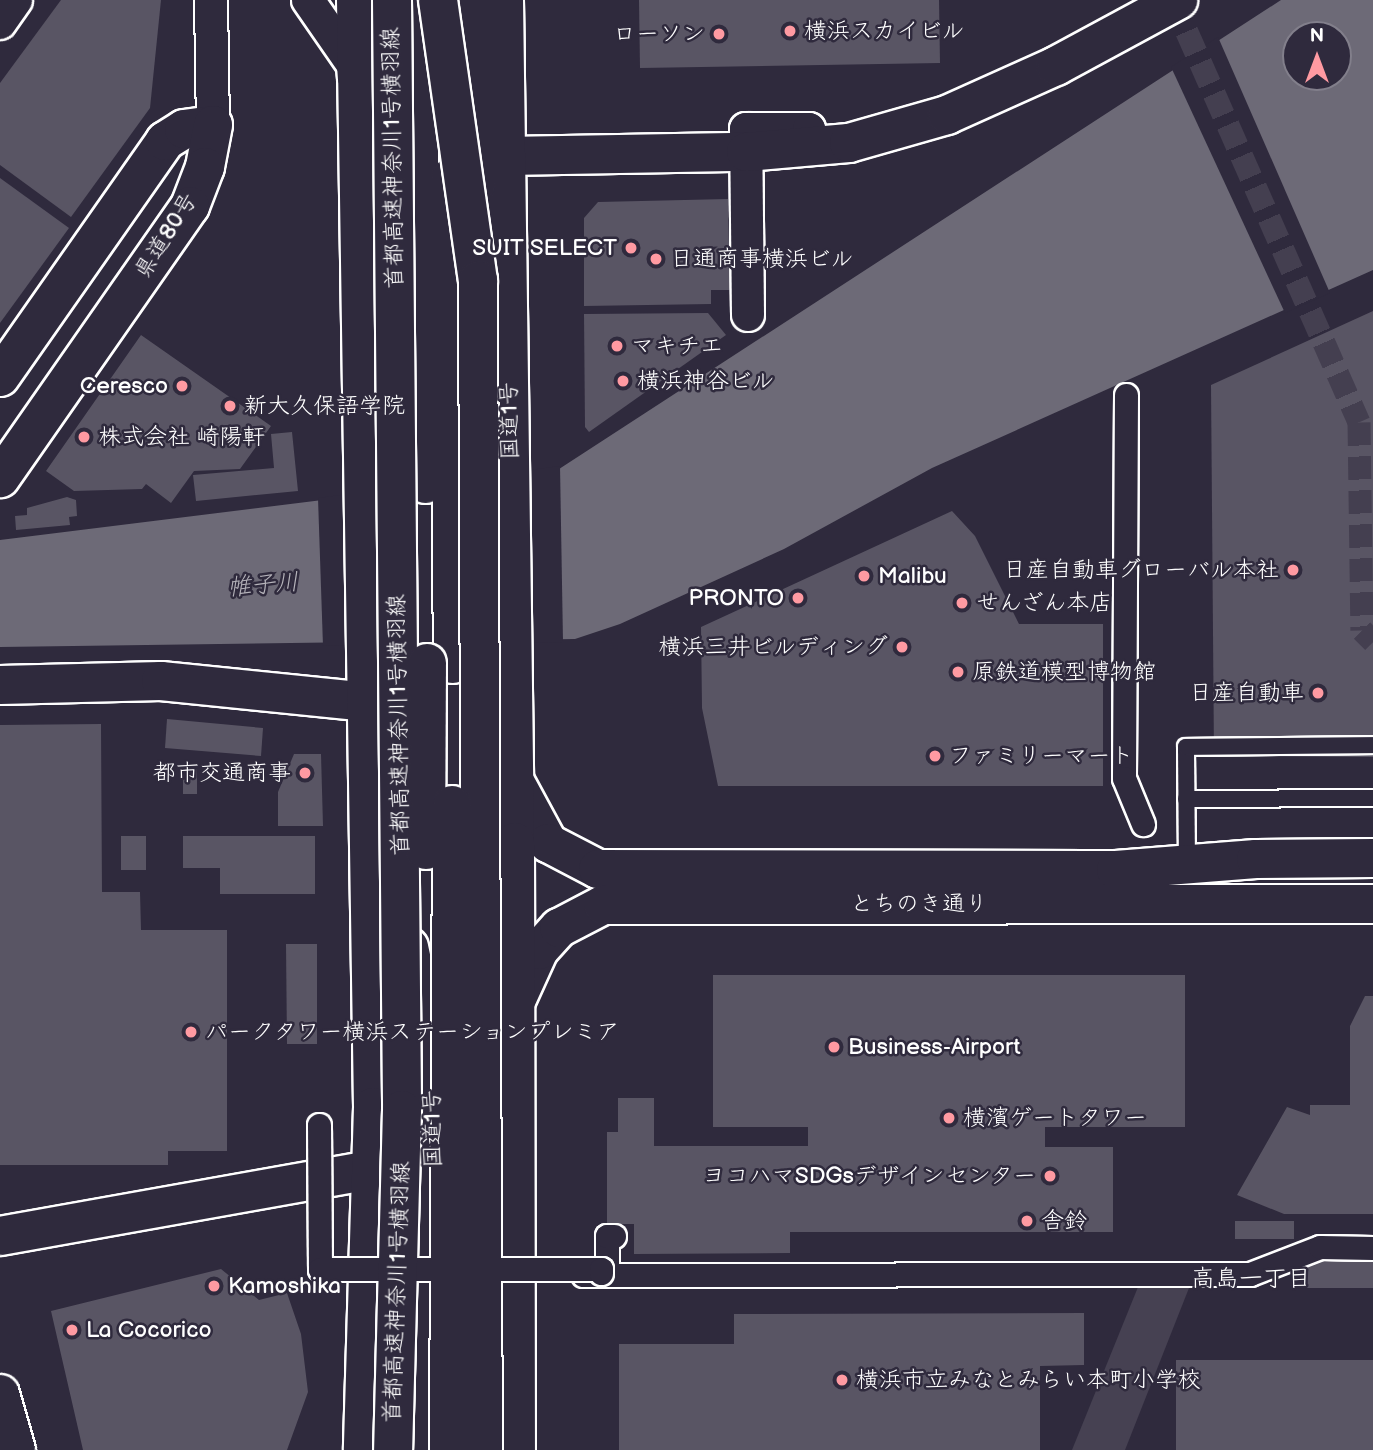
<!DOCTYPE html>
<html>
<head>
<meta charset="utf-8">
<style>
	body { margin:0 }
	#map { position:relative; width:1373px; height:1450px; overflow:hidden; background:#2f2a3d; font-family:"Balsamiq Sans","Klee One",sans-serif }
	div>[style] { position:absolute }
	.green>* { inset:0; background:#464152 }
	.water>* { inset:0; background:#6d6a77 }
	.pier>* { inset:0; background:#2f2a3d }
	.building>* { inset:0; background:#595564 }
	.pedestrian-tunnel>* { height:23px; margin-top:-11.5px; transform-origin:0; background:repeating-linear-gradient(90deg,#443f50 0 23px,transparent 0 34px) }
	.roads { filter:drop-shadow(2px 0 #fff) drop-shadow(-2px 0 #fff) drop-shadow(0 2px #fff) drop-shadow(0 -2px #fff) }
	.service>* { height:16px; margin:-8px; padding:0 8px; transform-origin:8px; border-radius:8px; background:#2f2a3d }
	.pedestrian>* { height:23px; margin:-11.5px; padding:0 11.5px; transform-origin:11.5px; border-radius:11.5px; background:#2f2a3d }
	.minor>* { height:32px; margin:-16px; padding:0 16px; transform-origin:16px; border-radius:16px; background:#2f2a3d }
	.tertiary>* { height:38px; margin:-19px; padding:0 19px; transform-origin:19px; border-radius:19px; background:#2f2a3d }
	.primary>* { height:38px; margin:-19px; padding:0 19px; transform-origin:19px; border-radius:19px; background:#2f2a3d }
	.trunk>* { height:38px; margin:-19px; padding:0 19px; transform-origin:19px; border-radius:19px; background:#2f2a3d }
	.motorway>* { height:38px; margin:-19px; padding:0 19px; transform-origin:19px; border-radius:19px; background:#2f2a3d }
	.bridges { filter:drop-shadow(2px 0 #fff) drop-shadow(-2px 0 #fff) drop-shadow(0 2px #fff) drop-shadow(0 -2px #fff) }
	.pedestrian-bridge>* { height:23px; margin:-11.5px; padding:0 11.5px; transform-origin:11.5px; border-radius:11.5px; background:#2f2a3d }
	.motorway-bridge>* { height:38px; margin:-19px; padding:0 19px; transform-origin:19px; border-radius:19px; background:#2f2a3d }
	.dots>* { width:19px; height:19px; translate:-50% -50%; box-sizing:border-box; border:4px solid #2f2a3d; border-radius:50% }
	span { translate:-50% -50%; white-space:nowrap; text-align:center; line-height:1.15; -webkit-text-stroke:5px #2f2a3d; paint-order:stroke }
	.poi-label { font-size:23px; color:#fff }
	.left { translate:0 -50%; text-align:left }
	.right { translate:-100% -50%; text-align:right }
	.street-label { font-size:23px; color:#fff }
	.water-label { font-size:24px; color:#b6b4bb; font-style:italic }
	.neighbourhood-label { font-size:24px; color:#fff }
	.north { position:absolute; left:1282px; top:21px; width:70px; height:70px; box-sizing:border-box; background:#2f2a3d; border:2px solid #827f8b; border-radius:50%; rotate:0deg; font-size:19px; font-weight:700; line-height:28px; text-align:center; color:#fff }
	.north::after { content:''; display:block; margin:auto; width:24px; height:32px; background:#ff9aa2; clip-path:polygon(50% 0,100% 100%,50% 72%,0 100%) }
</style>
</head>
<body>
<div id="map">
	<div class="green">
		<div style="clip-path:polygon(1138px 1287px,1189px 1288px,1125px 1450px,1072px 1450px)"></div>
	</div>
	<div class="water">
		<div style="clip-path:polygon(evenodd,1281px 0,1373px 0,1373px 270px,932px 468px,784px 549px,620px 624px,575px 639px,0 647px,0 540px,556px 471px,1281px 0,1296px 35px,1338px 35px,1338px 77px,1296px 77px,1296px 35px)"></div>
	</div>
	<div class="pier">
		<div style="clip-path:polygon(1218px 37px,1330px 293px,1285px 313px,1171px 67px)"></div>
		<div style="clip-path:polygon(560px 466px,563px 642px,323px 646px,318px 498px)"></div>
	</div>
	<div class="building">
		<div style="clip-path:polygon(61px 0,161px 0,150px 108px,71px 217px,0 165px,0 83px)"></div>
		<div style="clip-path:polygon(639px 0,939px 0,940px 63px,640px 68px)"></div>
		<div style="clip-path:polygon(0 178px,69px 228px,0 323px)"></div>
		<div style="clip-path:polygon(728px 199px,730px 290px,711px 290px,711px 304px,584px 306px,584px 218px,598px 202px)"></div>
		<div style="clip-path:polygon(1373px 311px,1373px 757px,1214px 756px,1211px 385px)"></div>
		<div style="clip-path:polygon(708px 313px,726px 335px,589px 432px,585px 427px,584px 314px)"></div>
		<div style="clip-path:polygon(141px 335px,271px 426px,240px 469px,194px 471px,171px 503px,146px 484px,142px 489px,74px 491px,46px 471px)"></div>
		<div style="clip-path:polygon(292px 432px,298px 491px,196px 501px,193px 475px,274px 468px,271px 434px)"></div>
		<div style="clip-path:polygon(67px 497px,76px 500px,77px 516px,69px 517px,70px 525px,16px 530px,15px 516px,27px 515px,27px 508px)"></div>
		<div style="clip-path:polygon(952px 511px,975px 536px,1019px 624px,1103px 624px,1103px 786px,718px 786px,702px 708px,701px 627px)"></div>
		<div style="clip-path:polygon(167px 719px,263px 728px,261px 756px,165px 748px)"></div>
		<div style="clip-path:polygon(101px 724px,102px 892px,140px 892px,141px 930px,227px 930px,227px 1151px,168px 1151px,168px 1165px,0 1165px,0 725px)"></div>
		<div style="clip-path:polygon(294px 754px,321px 754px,323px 826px,278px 826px,278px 792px)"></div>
		<div style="clip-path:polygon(183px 769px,197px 769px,197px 794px,183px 794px)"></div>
		<div style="clip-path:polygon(121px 836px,146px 836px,146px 870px,121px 870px)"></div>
		<div style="clip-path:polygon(183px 836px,315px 836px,315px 894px,220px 894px,220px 868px,183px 868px)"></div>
		<div style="clip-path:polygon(286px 944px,317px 944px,317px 1044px,287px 1044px)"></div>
		<div style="clip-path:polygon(713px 975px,1185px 975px,1185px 1127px,1045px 1127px,1045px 1147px,1113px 1147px,1113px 1232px,790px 1232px,790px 1253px,634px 1254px,634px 1224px,607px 1224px,607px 1132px,618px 1132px,618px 1098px,654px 1098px,654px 1146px,808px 1146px,808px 1127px,713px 1127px)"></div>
		<div style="clip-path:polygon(1365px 996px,1373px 996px,1373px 1214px,1284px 1214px,1237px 1195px,1287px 1107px,1310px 1115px,1310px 1105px,1350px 1105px,1350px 1026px)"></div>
		<div style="clip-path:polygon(1235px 1221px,1294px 1221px,1294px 1239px,1235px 1239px)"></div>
		<div style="clip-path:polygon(1303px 1255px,1373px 1255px,1373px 1288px,1303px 1288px)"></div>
		<div style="clip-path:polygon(221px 1269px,259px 1300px,287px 1293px,301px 1334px,308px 1392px,287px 1450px,83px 1450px,51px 1311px)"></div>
		<div style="clip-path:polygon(1084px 1313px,1084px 1365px,1040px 1366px,1040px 1450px,619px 1450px,619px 1344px,734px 1344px,734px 1314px)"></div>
		<div style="clip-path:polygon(1176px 1360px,1373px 1360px,1373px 1450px,1176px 1450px)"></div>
	</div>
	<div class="pedestrian-tunnel">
		<div style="left:1173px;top:0;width:461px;rotate:66.2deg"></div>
		<div style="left:1359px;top:422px;width:208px;rotate:89.2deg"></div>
		<div style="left:1362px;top:630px;width:16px;rotate:45deg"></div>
	</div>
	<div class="roads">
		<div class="service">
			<div style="left:1186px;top:799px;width:187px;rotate:-0.3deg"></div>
			<div style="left:1187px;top:864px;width:117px;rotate:-90.5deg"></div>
			<div style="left:1186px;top:747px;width:187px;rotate:-0.6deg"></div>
		</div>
		<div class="pedestrian">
			<div style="left:1126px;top:395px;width:383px;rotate:90.3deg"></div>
			<div style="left:1124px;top:778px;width:50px;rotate:67.6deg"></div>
			<div style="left:601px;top:1269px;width:6px"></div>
			<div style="left:607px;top:1269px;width:33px;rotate:-90deg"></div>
			<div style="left:607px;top:1236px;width:7px"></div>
			<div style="left:583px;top:1275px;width:667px;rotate:-0.09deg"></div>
			<div style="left:1250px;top:1274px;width:75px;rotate:-21.1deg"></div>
			<div style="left:1320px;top:1247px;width:53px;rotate:1.1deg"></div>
		</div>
		<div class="minor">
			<div style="left:211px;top:0;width:125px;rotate:89.1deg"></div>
			<div style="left:308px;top:0;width:79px;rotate:55.3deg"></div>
			<div style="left:353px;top:65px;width:13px;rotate:86deg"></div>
			<div style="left:0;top:23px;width:28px;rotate:-55deg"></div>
			<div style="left:748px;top:315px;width:186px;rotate:-90.6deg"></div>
			<div style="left:746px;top:129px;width:63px"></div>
			<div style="left:809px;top:129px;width:19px;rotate:74deg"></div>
		</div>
		<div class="tertiary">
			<div style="left:506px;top:156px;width:240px;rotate:-1deg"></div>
			<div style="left:746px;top:152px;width:103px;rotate:-5deg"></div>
			<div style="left:849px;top:143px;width:102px;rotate:-15.9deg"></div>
			<div style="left:947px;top:115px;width:120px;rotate:-24.2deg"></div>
			<div style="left:1056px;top:66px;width:139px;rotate:-28.4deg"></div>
			<div style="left:0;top:685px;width:161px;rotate:-1.4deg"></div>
			<div style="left:161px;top:681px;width:208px;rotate:5.8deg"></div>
			<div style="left:514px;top:780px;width:72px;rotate:61.6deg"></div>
			<div style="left:548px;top:843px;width:56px;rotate:27.5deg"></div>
			<div style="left:598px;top:869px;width:518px;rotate:0.11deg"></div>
			<div style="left:1116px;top:870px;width:140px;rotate:-4.5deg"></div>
			<div style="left:1256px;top:859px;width:117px;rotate:-0.5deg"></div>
			<div style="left:515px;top:1003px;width:58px;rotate:-65.6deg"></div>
			<div style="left:539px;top:950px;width:30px;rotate:-48deg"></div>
			<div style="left:559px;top:928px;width:50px;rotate:-27.6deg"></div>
			<div style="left:603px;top:905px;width:770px;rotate:-0.07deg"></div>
			<div style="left:0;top:1236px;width:377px;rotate:-10.1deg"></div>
			<div style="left:0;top:1394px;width:58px;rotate:74.1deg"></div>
		</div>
		<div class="primary">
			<div style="left:0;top:377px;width:288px;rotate:-55deg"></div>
			<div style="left:165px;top:141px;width:22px;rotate:-32deg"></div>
			<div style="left:184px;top:129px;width:29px;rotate:-8deg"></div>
			<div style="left:213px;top:125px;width:43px;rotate:100.8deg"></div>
			<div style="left:205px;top:167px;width:42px;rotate:111deg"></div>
			<div style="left:190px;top:206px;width:332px;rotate:124.9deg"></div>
		</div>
		<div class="trunk">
			<div style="left:356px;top:0;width:1107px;rotate:89.12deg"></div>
			<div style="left:373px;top:1107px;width:343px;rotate:91.7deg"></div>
			<div style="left:504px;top:0;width:842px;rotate:89.25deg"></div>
			<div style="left:515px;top:842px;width:608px;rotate:89.91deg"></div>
			<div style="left:409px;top:947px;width:95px;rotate:77.9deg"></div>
			<div style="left:429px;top:1040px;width:82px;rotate:86.5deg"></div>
		</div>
		<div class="motorway">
			<div style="left:416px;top:0;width:484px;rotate:88.9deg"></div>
			<div style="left:474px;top:0;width:183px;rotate:89.1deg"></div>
			<div style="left:451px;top:177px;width:487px;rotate:89.8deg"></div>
		</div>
	</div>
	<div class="bridges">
		<div class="pedestrian-bridge">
			<div style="left:319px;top:1125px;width:144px;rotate:89.6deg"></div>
			<div style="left:320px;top:1269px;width:281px"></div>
			<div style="left:601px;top:1269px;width:4px;rotate:90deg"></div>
		</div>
		<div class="motorway-bridge">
			<div style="left:392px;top:0;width:1110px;rotate:89.48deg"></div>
			<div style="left:402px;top:1110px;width:340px;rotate:91.5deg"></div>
			<div style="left:438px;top:0;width:283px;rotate:81.9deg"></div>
			<div style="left:478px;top:280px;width:1170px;rotate:89.76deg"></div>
			<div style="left:426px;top:850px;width:187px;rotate:-89.7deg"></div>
			<div style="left:449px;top:1450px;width:645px;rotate:-89.73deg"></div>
		</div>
	</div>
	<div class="dots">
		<div style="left:790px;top:31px;background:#ff9aa2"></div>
		<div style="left:719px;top:34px;background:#ff9aa2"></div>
		<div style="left:631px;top:248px;background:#ff9aa2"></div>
		<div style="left:656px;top:259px;background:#ff9aa2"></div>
		<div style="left:617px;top:346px;background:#ff9aa2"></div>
		<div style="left:623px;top:381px;background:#ff9aa2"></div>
		<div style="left:182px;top:386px;background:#ff9aa2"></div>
		<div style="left:230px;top:406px;background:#ff9aa2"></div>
		<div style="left:84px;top:437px;background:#ff9aa2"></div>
		<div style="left:1293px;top:570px;background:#ff9aa2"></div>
		<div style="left:864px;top:576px;background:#ff9aa2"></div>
		<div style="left:798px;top:598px;background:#ff9aa2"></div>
		<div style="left:962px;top:603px;background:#ff9aa2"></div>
		<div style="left:902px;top:647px;background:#ff9aa2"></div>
		<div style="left:958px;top:672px;background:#ff9aa2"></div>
		<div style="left:1318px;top:693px;background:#ff9aa2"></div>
		<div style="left:935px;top:756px;background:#ff9aa2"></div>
		<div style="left:305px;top:773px;background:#ff9aa2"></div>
		<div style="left:191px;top:1032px;background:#ff9aa2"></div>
		<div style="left:834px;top:1047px;background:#ff9aa2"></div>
		<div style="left:949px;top:1118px;background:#ff9aa2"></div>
		<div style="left:1050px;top:1176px;background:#ff9aa2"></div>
		<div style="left:1027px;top:1221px;background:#ff9aa2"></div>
		<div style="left:214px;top:1286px;background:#ff9aa2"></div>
		<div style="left:72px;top:1330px;background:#ff9aa2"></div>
		<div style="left:842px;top:1380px;background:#ff9aa2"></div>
	</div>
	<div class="poi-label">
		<span class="left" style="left:804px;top:31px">横浜スカイビル</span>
		<span class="right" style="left:705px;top:34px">ローソン</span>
		<span class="right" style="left:617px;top:248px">SUIT SELECT</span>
		<span class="left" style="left:670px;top:259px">日通商事横浜ビル</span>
		<span class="left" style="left:631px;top:346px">マキチエ</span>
		<span class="left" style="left:637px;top:381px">横浜神谷ビル</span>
		<span class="right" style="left:168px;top:386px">Ceresco</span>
		<span class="left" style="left:244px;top:406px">新大久保語学院</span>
		<span class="left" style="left:98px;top:437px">株式会社 崎陽軒</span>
		<span class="right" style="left:1279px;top:570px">日産自動車グローバル本社</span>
		<span class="left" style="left:878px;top:576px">Malibu</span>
		<span class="right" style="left:784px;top:598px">PRONTO</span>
		<span class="left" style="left:976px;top:603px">せんざん本店</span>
		<span class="right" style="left:888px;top:647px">横浜三井ビルディング</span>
		<span class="left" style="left:972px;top:672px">原鉄道模型博物館</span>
		<span class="right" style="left:1304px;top:693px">日産自動車</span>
		<span class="left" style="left:949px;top:756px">ファミリーマート</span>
		<span class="right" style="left:291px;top:773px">都市交通商事</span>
		<span class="left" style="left:205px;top:1032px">パークタワー横浜ステーションプレミア</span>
		<span class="left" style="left:848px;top:1047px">Business-Airport</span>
		<span class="left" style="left:963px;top:1118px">横濱ゲートタワー</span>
		<span class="right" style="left:1036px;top:1176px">ヨコハマSDGsデザインセンター</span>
		<span class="left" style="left:1041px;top:1221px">舎鈴</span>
		<span class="left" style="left:228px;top:1286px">Kamoshika</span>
		<span class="left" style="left:86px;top:1330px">La Cocorico</span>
		<span class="left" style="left:856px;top:1380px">横浜市立みなとみらい本町小学校</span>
	</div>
	<div class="street-label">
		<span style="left:393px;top:158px;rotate:-91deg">首都高速神奈川1号横羽線</span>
		<span style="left:166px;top:236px;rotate:-58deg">県道80号</span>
		<span style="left:510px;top:421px;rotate:-91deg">国道1号</span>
		<span style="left:399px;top:725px;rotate:-91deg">首都高速神奈川1号横羽線</span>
		<span style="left:919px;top:904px">とちのき通り</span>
		<span style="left:433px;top:1129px;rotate:-91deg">国道1号</span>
		<span style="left:397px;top:1292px;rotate:-88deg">首都高速神奈川1号横羽線</span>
	</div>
	<div class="water-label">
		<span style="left:263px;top:585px;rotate:-5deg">帷子川</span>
	</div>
	<div class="neighbourhood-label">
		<span style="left:1251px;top:1279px">高島一丁目</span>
	</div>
	<div class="north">N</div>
</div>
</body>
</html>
